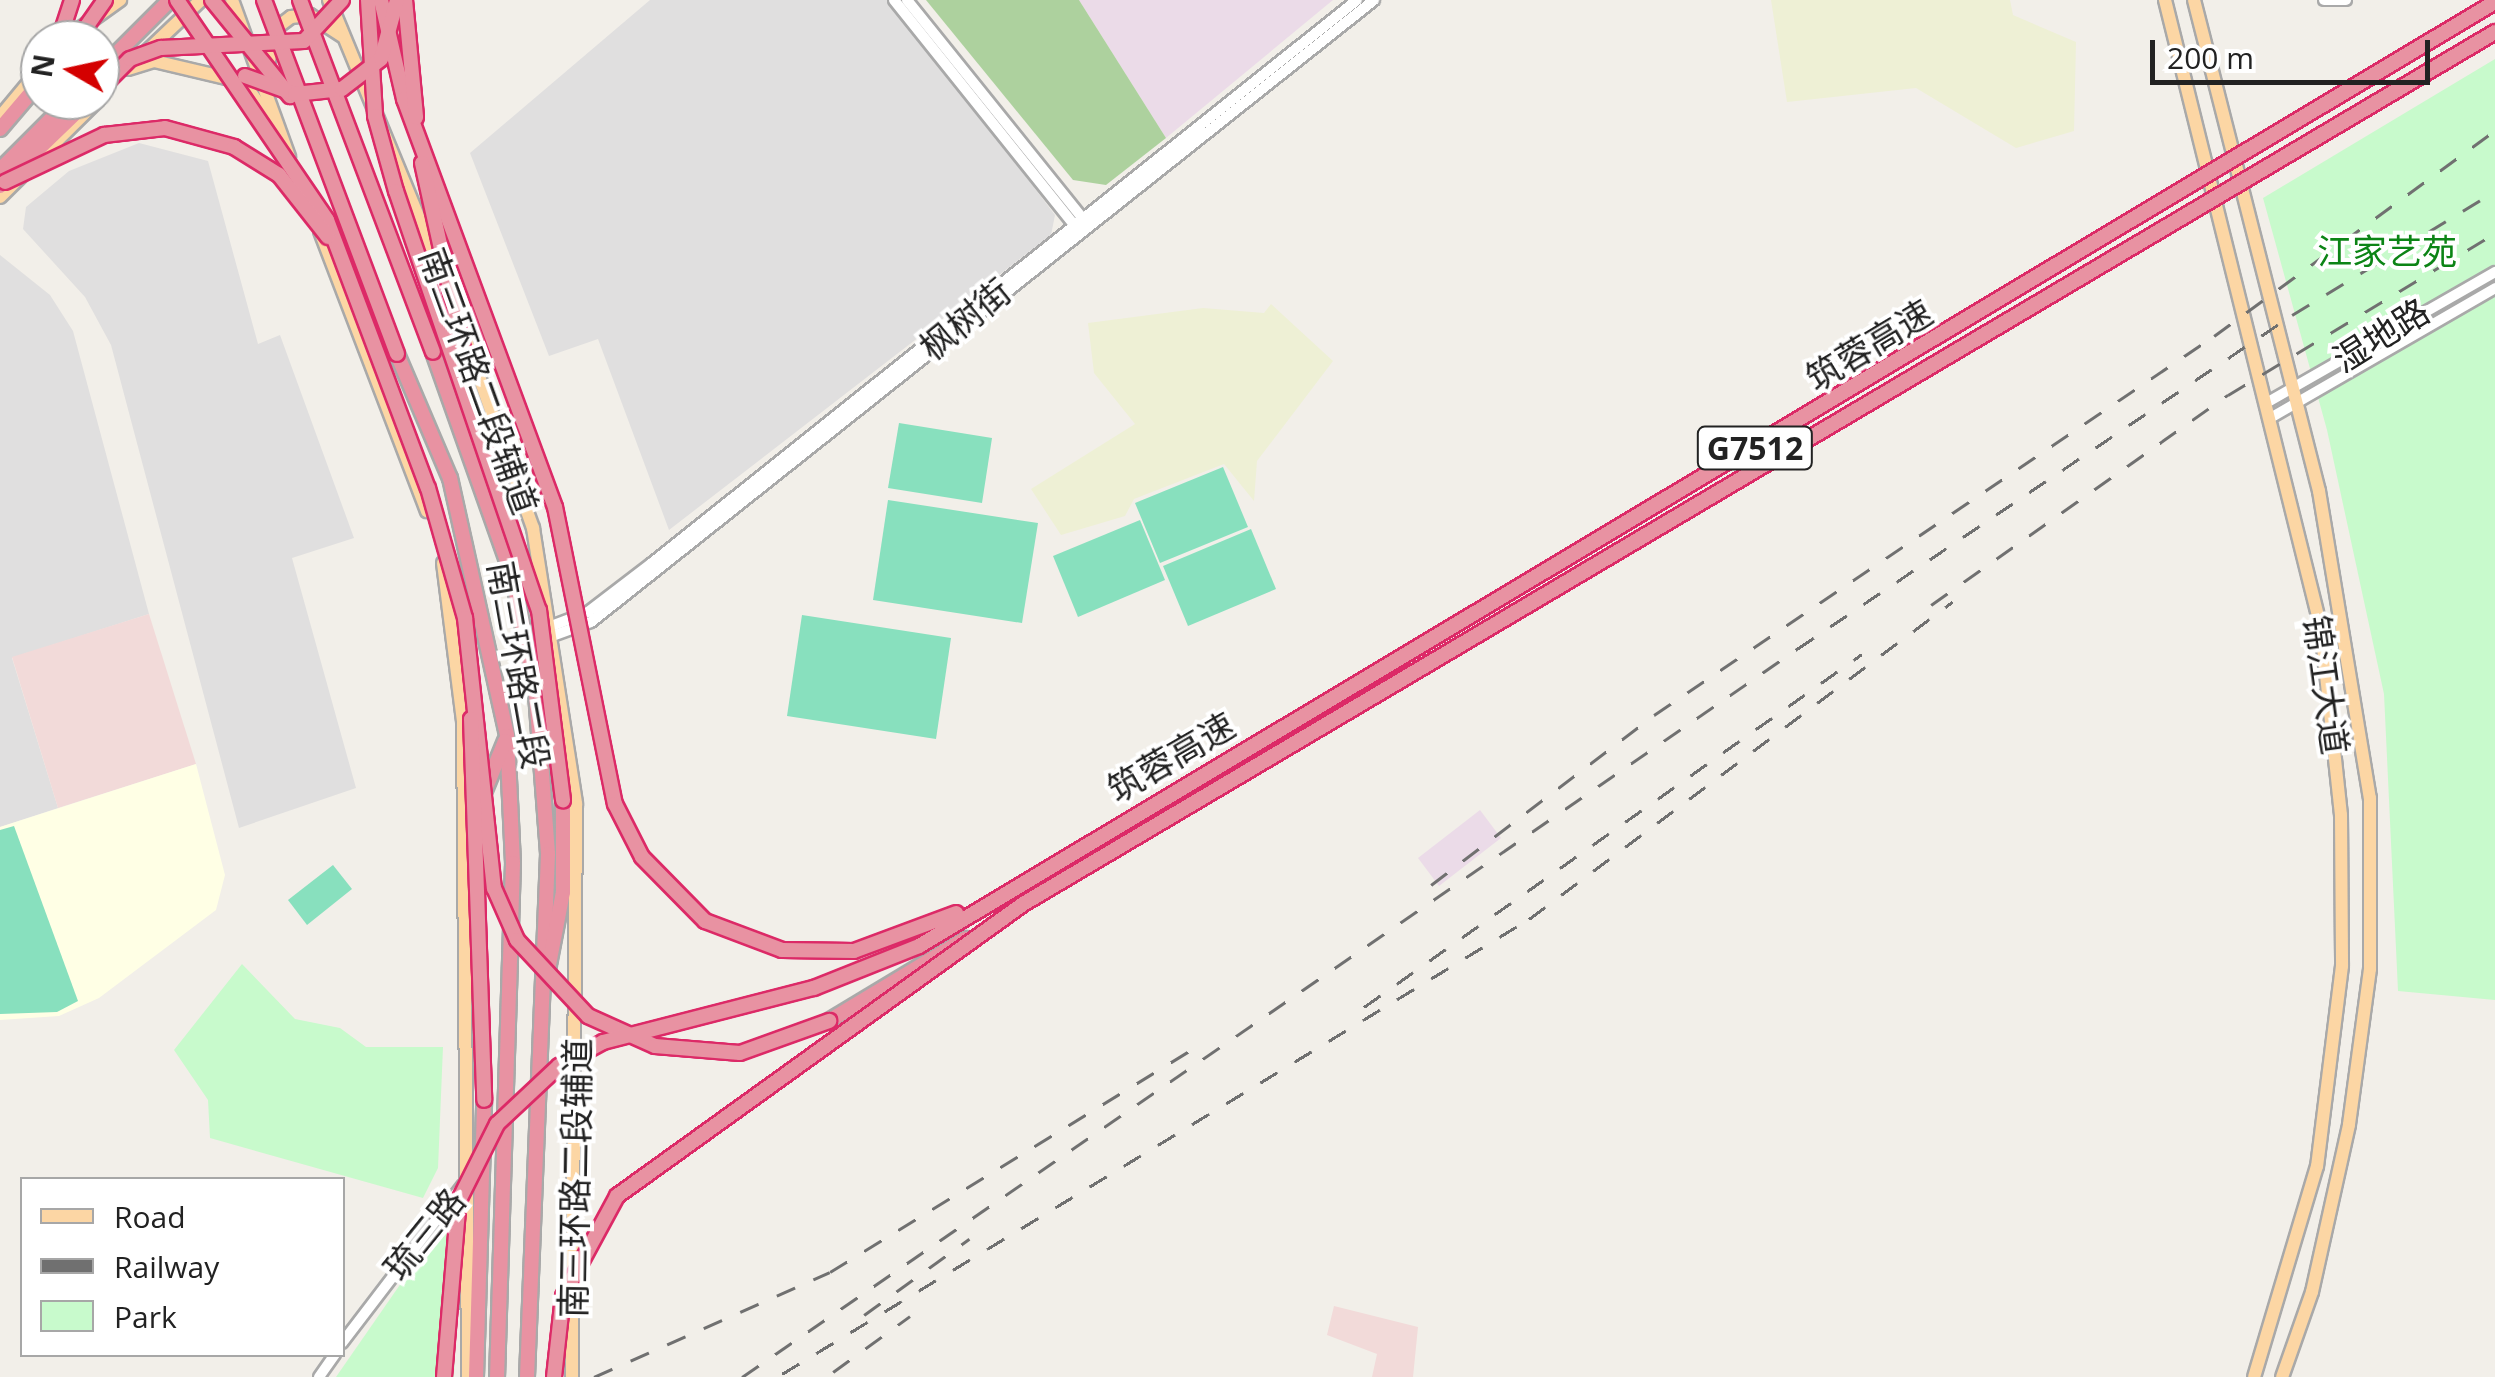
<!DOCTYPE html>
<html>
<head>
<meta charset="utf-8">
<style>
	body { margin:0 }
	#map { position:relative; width:2495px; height:1377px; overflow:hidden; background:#f2efe9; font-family:"Open Sans","Noto Sans SC",sans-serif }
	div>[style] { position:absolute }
	.residential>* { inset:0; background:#e0dfdf }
	.commercial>* { inset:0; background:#f2dad9 }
	.industrial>* { inset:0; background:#ebdbe8 }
	.education>* { inset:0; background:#ffffe5 }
	.farmland>* { inset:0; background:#eef0d5 }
	.forest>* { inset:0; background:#add19e }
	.park>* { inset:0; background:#c8facc }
	.pitch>* { inset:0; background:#88e0be }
	.roads { filter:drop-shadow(2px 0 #a9a9a9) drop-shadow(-2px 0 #a9a9a9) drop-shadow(0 2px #a9a9a9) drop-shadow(0 -2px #a9a9a9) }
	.minor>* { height:10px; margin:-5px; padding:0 5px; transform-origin:5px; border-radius:5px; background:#fff }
	.major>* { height:12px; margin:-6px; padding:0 6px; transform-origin:6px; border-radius:6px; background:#fcd6a4 }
	.highway>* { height:14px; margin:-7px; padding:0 7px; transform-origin:7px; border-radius:7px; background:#e892a2 }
	.rail>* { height:2.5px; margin-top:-1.25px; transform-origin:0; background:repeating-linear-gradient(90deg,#707070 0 20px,transparent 0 40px) }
	.bridges { filter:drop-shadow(2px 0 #dc2a67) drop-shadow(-2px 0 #dc2a67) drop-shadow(0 2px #dc2a67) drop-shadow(0 -2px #dc2a67) }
	.highway-bridge>* { height:14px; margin:-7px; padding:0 7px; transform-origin:7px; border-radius:7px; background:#e892a2 }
	span { translate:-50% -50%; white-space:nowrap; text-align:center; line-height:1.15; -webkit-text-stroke:8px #fff; paint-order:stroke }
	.shield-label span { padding:2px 8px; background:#fff; border:2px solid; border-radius:8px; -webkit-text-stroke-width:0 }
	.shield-label { font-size:32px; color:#222; font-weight:700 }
	.park-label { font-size:35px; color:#0c8416 }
	.street-label { font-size:35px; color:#222 }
	.legend { position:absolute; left:20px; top:1177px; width:325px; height:180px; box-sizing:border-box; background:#fff; border:2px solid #a7a7a7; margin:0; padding:12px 18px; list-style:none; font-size:30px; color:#222 }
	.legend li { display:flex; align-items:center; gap:20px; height:50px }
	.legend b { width:50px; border:2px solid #a7a7a7 }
	.north { position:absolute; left:20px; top:20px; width:100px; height:100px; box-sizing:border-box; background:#fff; border:2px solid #a7a7a7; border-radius:50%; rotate:279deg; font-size:28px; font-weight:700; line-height:40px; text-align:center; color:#222 }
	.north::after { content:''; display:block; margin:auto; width:35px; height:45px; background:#d40000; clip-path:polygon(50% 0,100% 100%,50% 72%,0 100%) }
	.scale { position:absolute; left:2150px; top:40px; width:280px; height:45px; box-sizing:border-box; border:5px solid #222; border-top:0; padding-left:12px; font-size:30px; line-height:35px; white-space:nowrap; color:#222; -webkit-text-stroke:8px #fff; paint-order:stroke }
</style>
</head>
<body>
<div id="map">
	<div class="residential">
		<div style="clip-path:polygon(650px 0,892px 0,1055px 215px,1051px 235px,669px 530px,598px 339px,549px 356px,470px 153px)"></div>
		<div style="clip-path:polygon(139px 143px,208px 161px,258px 344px,280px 335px,354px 538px,292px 558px,356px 788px,239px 828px,111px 345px,85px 297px,23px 229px,26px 207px,69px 171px)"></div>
		<div style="clip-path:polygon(0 255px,50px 295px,73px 331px,149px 614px,12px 658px,58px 808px,0 827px)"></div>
	</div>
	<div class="commercial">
		<div style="clip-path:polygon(149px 614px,196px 764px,58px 808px,12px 657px)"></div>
		<div style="clip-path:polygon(1334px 1306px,1418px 1327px,1413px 1377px,1372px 1377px,1377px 1354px,1327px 1335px)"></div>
	</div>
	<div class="industrial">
		<div style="clip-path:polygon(1079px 0,1333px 0,1166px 138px)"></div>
		<div style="clip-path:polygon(1480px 810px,1501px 838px,1439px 886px,1418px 858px)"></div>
	</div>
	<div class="education">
		<div style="clip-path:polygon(196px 764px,225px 875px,216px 910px,99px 998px,59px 1016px,0 1020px,0 827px)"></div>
	</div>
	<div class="farmland">
		<div style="clip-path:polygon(1771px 0,2010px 0,2013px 15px,2076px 42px,2074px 131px,2016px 148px,1916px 88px,1787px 102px)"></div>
		<div style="clip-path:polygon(1271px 304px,1333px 361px,1257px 461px,1254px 501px,1224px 464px,1134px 499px,1125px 516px,1061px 535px,1031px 489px,1135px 424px,1094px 373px,1088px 323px,1203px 308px,1264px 313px)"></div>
	</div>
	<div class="forest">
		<div style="clip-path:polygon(926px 0,1079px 0,1166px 138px,1106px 185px,1073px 180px)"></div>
	</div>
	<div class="park">
		<div style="clip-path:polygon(2495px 59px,2495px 1000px,2398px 991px,2384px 694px,2327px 430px,2263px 198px)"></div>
		<div style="clip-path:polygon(242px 964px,295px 1019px,340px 1028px,366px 1047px,443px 1047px,438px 1168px,423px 1198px,210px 1138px,208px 1100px,174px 1050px)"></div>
		<div style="clip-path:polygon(461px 1220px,454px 1377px,336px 1377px,415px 1263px)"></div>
	</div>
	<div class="pitch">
		<div style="clip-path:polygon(899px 423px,992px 438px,982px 503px,888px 488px)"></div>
		<div style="clip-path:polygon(1223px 467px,1248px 527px,1160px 563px,1135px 503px)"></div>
		<div style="clip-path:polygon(888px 500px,1038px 523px,1022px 623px,873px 600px)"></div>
		<div style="clip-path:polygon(1140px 520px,1165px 580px,1078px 617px,1053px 556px)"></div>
		<div style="clip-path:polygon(1251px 529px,1276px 589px,1188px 626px,1163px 566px)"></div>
		<div style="clip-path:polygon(802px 615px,951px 638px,936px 739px,787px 716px)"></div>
		<div style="clip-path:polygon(14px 826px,78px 1001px,57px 1012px,0 1014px,0 830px)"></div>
		<div style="clip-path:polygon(333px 865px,352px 889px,307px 925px,288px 900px)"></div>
	</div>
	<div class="roads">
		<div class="minor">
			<div style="left:894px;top:0;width:290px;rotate:51.3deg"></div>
			<div style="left:907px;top:0;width:280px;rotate:51.2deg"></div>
			<div style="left:2324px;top:0;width:22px"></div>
			<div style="left:2268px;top:402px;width:262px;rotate:-29.8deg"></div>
			<div style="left:2272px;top:417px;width:258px;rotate:-30deg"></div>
			<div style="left:554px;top:625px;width:36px;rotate:-21deg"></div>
			<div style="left:588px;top:612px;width:81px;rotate:-37.4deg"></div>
			<div style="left:652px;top:563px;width:902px;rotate:-38.61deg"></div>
			<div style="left:458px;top:629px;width:29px;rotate:80deg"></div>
			<div style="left:555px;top:635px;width:38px;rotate:-20deg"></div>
			<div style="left:591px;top:622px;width:1000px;rotate:-38.46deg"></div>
			<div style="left:342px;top:1343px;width:199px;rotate:-52.6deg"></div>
			<div style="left:319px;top:1377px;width:28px;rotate:-55deg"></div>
		</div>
		<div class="major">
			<div style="left:232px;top:0;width:167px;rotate:70deg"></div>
			<div style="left:329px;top:0;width:296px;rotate:67.6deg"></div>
			<div style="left:2165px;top:0;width:647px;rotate:76.05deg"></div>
			<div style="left:2321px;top:628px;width:188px;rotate:83.9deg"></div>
			<div style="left:2341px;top:815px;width:151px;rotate:89.6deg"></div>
			<div style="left:2342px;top:966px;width:202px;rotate:97.1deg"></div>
			<div style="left:2317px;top:1166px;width:220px;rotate:106.6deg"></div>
			<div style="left:2194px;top:0;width:507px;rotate:75.72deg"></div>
			<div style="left:2319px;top:491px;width:311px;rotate:80.6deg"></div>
			<div style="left:2370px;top:798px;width:171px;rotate:90deg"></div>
			<div style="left:2370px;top:969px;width:157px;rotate:97.7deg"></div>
			<div style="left:2349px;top:1125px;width:171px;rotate:102.5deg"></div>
			<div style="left:2312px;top:1292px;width:90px;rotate:109.4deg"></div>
			<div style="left:64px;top:40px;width:69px;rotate:-35.5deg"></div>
			<div style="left:144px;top:54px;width:79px;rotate:-43.5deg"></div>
			<div style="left:128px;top:69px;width:27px;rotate:-17deg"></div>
			<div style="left:154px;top:61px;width:91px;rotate:13.3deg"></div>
			<div style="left:243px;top:82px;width:48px;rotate:54.3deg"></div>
			<div style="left:267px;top:71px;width:43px;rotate:-79.2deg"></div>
			<div style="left:275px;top:29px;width:20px;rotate:-37deg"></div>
			<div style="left:291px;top:17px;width:19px;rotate:-6deg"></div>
			<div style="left:310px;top:15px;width:38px;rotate:33deg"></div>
			<div style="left:0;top:117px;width:62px;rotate:-50.2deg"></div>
			<div style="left:0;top:197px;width:138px;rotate:-44.7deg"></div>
			<div style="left:320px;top:231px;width:300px;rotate:69.1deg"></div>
			<div style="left:466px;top:340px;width:200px;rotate:70.4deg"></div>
			<div style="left:533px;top:528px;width:279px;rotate:81.1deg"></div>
			<div style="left:576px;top:804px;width:573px;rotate:90.4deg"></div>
			<div style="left:443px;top:563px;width:159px;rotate:82.8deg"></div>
			<div style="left:463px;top:721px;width:656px;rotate:89.56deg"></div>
		</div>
		<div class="highway">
			<div style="left:100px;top:70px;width:99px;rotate:-45deg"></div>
			<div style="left:0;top:129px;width:62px;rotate:-49.6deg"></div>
			<div style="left:0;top:170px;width:99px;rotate:-45deg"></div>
			<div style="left:0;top:186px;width:124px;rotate:-44deg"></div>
			<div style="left:433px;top:352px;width:240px;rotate:70.5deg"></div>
			<div style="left:513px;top:578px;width:118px;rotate:78.8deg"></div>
			<div style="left:536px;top:694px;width:160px;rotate:85.7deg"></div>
			<div style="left:548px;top:854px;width:523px;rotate:92.3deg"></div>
			<div style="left:397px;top:354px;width:135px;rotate:66.9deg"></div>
			<div style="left:450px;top:478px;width:264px;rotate:77.5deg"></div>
			<div style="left:507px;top:736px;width:127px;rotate:87.3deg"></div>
			<div style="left:513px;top:863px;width:514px;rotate:91.78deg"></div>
			<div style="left:483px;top:795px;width:58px;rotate:-67.8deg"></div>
			<div style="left:548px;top:970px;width:79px;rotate:-79.1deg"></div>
			<div style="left:563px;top:892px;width:92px;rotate:-90deg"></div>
			<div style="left:829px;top:1021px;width:159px;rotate:-31.1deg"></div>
			<div style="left:476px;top:1377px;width:277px;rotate:-88.3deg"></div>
		</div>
	</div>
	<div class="rail">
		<div style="left:1931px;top:605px;width:364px;rotate:-35.3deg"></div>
		<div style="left:2228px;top:395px;width:312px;rotate:-31.2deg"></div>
		<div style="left:1431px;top:885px;width:280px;rotate:-37.3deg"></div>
		<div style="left:1654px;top:715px;width:676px;rotate:-34.09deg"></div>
		<div style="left:2214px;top:336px;width:348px;rotate:-36.2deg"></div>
		<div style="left:1364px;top:1007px;width:610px;rotate:-35.33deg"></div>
		<div style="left:864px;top:1315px;width:130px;rotate:-35.9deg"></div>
		<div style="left:833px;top:1372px;width:95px;rotate:-36deg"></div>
		<div style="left:782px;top:1374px;width:875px;rotate:-31.35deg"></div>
		<div style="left:1529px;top:919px;width:529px;rotate:-36.85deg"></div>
		<div style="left:594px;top:1377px;width:258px;rotate:-24deg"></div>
		<div style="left:830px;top:1272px;width:431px;rotate:-31.6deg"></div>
		<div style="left:742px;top:1377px;width:1282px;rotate:-34.61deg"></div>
		<div style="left:1797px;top:649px;width:597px;rotate:-34.01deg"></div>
		<div style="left:2292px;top:315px;width:238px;rotate:-31.4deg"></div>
	</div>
	<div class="bridges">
		<div class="highway-bridge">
			<div style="left:177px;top:0;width:266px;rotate:55.7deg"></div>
			<div style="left:327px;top:220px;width:286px;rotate:69.4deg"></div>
			<div style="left:428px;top:488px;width:135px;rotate:74.1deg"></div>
			<div style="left:465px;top:618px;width:272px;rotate:83.9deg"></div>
			<div style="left:494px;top:888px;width:57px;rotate:66.1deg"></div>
			<div style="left:517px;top:940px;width:104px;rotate:46.9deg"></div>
			<div style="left:588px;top:1016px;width:73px;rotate:24.1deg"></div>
			<div style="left:655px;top:1046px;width:85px;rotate:4.7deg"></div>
			<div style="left:740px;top:1053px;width:95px;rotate:-19.8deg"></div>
			<div style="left:212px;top:0;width:124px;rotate:50.9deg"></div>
			<div style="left:264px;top:0;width:378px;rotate:69.4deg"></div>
			<div style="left:300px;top:0;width:376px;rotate:69.3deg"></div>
			<div style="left:368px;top:0;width:116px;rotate:86.5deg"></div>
			<div style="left:375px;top:116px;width:78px;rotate:74.4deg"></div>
			<div style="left:396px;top:191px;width:443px;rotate:71.2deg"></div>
			<div style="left:539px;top:610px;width:192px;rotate:82.8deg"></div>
			<div style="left:381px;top:0;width:102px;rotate:76.9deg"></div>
			<div style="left:404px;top:99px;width:435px;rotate:69.7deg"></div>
			<div style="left:555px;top:507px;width:303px;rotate:78.6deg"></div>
			<div style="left:615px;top:804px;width:59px;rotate:63deg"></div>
			<div style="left:642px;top:857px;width:90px;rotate:45.5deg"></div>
			<div style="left:705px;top:921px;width:82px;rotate:20.6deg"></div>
			<div style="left:782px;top:950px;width:72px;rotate:0.8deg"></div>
			<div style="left:854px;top:951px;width:109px;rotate:-20.4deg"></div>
			<div style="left:405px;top:0;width:118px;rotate:84.6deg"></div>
			<div style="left:59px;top:40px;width:42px;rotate:-72deg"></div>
			<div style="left:77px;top:40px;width:49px;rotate:-55deg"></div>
			<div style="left:245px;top:76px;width:53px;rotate:19.8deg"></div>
			<div style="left:295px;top:94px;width:47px;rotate:-6.1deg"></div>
			<div style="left:342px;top:89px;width:49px;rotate:-37.6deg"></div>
			<div style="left:381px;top:59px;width:61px;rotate:-74.8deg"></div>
			<div style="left:100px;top:89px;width:42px;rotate:-45deg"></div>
			<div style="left:130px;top:59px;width:33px;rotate:-20deg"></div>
			<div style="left:161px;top:48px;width:143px;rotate:-2.8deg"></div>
			<div style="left:304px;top:41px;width:56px;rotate:-47.2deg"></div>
			<div style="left:422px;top:163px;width:194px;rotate:77.5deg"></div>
			<div style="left:5px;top:182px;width:110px;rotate:-25.4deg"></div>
			<div style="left:104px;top:135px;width:61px;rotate:-6.5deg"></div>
			<div style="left:165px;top:128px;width:72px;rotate:15.4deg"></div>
			<div style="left:234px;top:147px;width:53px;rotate:31.9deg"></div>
			<div style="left:279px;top:175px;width:79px;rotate:51.7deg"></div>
			<div style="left:471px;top:719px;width:381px;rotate:88deg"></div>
			<div style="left:444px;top:1377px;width:178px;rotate:-85.2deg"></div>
			<div style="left:459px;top:1200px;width:85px;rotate:-63.4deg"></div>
			<div style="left:497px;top:1124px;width:85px;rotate:-43.1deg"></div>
			<div style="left:559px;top:1066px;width:50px;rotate:-28.6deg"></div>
			<div style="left:603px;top:1042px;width:218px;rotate:-14.4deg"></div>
			<div style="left:814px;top:988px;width:113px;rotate:-21.8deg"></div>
			<div style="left:919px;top:946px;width:1837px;rotate:-30.92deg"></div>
			<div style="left:554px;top:1377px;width:81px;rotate:-83.7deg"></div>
			<div style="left:563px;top:1296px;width:114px;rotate:-61.6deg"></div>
			<div style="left:617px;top:1196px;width:500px;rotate:-35.72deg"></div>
			<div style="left:1023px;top:904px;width:1711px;rotate:-30.64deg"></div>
		</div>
	</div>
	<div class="shield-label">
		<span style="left:1755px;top:448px">G7512</span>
	</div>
	<div class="park-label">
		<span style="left:2387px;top:251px">江家艺苑</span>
	</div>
	<div class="street-label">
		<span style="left:965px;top:319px;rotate:-39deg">枫树街</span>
		<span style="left:2381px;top:335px;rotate:-32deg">湿地路</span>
		<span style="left:1869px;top:345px;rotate:-31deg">筑蓉高速</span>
		<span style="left:479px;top:381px;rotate:70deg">南三环路二段辅道</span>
		<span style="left:519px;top:665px;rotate:80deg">南三环路二段</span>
		<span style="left:2326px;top:685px;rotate:82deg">锦江大道</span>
		<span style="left:1171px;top:757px;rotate:-30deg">筑蓉高速</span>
		<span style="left:575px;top:1178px;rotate:-89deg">南三环路二段辅道</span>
		<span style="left:424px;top:1234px;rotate:-51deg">琉三路</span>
	</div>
	<ul class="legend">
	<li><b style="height:12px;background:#fcd6a4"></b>Road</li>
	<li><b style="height:12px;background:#707070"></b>Railway</li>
	<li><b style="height:28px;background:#c8facc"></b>Park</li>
	</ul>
	<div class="north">N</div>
	<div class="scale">200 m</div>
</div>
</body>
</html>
